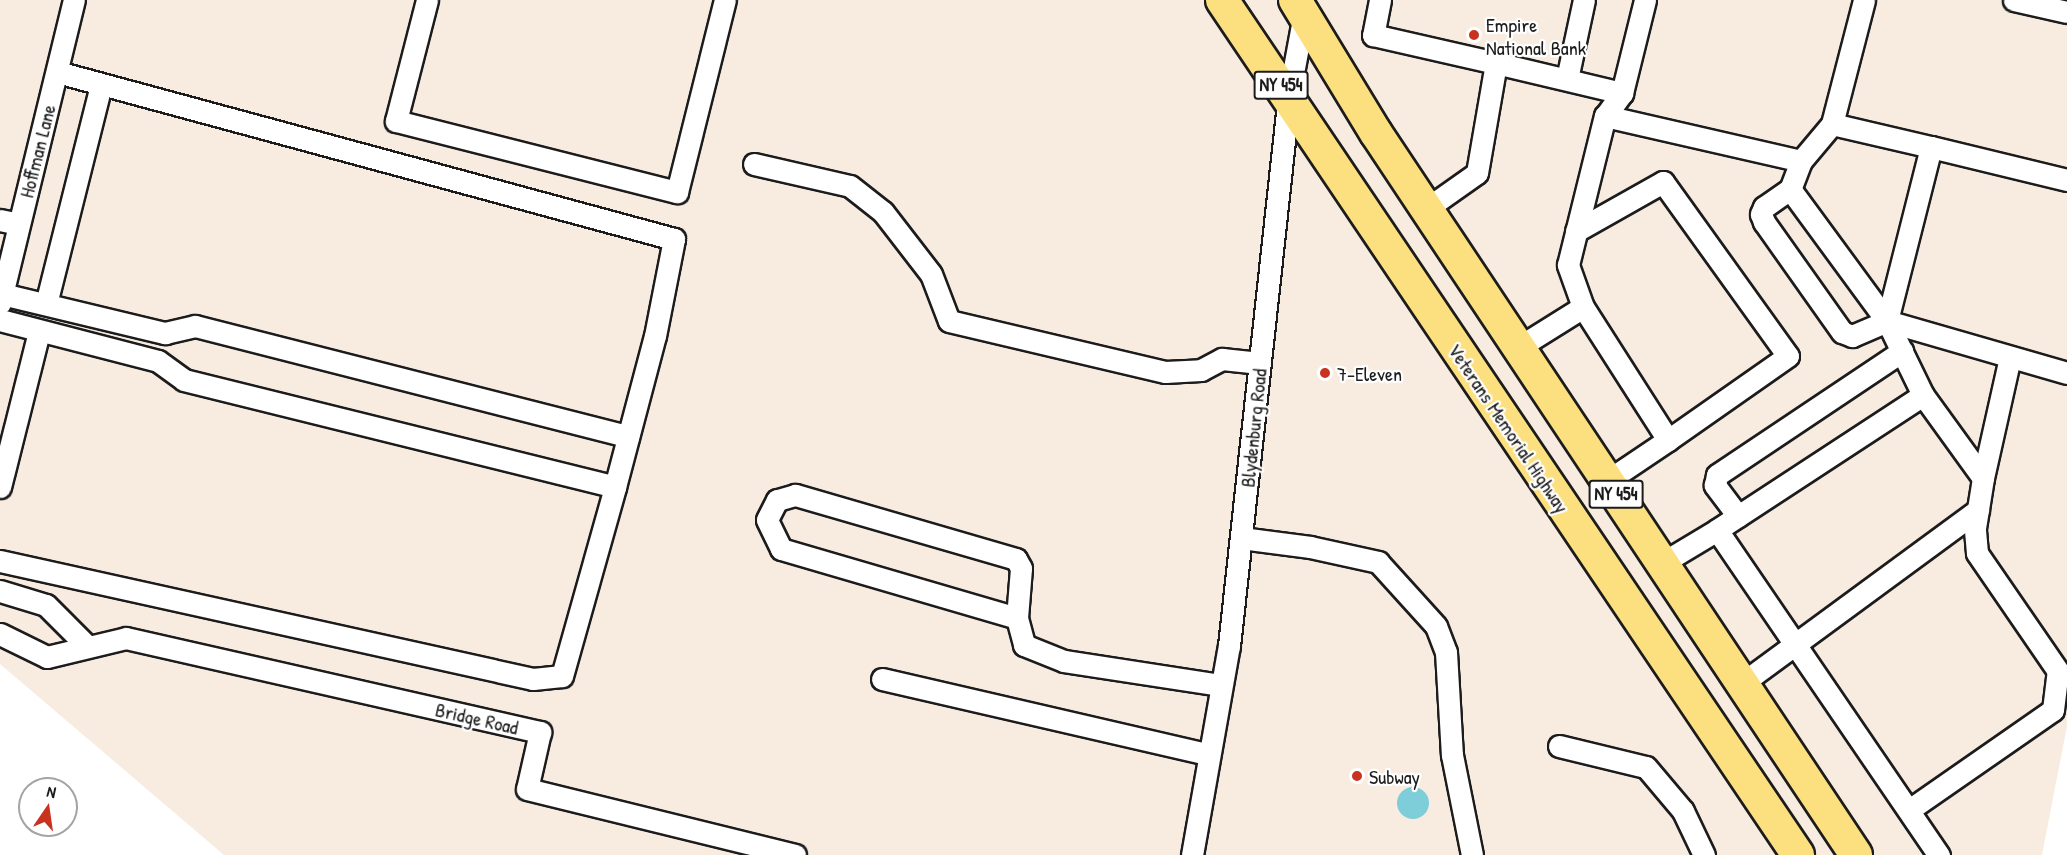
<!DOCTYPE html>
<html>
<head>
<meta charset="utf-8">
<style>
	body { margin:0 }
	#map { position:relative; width:2067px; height:855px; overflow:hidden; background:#fff; font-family:"Patrick Hand",sans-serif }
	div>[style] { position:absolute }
	.built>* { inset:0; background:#f8ebe0 }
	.water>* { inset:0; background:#7eceda }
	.round { border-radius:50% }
	.roads { filter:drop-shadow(2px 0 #1c1c1c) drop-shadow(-2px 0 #1c1c1c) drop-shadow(0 2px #1c1c1c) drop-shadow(0 -2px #1c1c1c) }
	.minor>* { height:21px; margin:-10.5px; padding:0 10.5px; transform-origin:10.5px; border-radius:10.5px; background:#fff }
	.highway>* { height:32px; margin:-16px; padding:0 16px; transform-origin:16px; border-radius:16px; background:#fce080 }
	.dots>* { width:16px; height:16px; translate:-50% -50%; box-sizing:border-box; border:3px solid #fff; border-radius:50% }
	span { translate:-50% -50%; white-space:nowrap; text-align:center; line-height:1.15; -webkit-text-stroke:4.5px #fff; paint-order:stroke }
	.shield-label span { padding:2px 4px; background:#fff; border:2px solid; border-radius:4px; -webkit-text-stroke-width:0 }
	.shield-label { font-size:18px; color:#1c1c1c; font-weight:700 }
	.poi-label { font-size:20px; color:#1c1c1c }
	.left { translate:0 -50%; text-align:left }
	.street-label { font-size:20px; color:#1c1c1c }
	.north { position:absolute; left:18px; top:777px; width:60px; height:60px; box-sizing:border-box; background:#fff; border:2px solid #a4a4a4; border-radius:50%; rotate:13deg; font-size:16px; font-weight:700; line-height:24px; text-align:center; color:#1c1c1c }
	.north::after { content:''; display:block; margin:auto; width:21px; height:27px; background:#c8321e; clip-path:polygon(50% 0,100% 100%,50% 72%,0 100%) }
</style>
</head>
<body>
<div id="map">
	<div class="built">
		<div style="clip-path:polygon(0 0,2067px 0,2067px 726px,2042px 855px,224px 855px,0 664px)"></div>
	</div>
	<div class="water">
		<div class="round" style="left:1397px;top:787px;width:32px;height:32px"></div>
	</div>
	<div class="roads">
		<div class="minor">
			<div style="left:427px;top:0;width:125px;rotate:104.4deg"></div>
			<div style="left:396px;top:121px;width:290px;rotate:14.2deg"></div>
			<div style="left:677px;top:192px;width:198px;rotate:-76deg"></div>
			<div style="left:1380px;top:0;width:36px;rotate:101deg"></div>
			<div style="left:1373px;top:35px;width:126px;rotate:12.8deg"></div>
			<div style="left:2014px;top:0;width:54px;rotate:12.8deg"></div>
			<div style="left:1567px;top:79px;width:81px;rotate:-77.9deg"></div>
			<div style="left:1622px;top:93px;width:96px;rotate:-76.1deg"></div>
			<div style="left:1832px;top:124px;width:128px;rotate:-75.5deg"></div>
			<div style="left:1931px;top:147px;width:140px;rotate:13.6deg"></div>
			<div style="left:1801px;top:161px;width:30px;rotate:111deg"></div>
			<div style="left:1790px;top:189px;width:164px;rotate:53.7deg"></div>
			<div style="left:1887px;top:321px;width:187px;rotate:16.1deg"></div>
			<div style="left:754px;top:164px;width:98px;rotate:12.9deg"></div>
			<div style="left:850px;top:186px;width:42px;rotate:38.2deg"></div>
			<div style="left:883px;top:212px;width:78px;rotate:52.3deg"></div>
			<div style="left:931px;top:274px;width:50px;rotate:69deg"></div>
			<div style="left:949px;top:321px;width:222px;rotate:13.3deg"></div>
			<div style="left:1165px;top:372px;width:36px;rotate:-3deg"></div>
			<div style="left:1201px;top:370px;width:24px;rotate:-28deg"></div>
			<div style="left:1222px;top:359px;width:38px;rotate:6deg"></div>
			<div style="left:1790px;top:189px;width:32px;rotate:145deg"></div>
			<div style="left:1764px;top:207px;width:8px;rotate:113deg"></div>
			<div style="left:1761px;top:214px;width:9px;rotate:69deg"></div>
			<div style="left:1764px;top:222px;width:135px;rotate:54.7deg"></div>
			<div style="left:1842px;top:332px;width:11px;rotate:22deg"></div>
			<div style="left:1852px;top:336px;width:38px;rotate:-23deg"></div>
			<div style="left:1426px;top:209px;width:62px;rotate:-35.2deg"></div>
			<div style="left:1477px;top:173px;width:112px;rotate:-80.2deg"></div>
			<div style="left:1496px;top:63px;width:130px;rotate:13.4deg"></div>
			<div style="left:1622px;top:93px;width:29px;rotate:126deg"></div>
			<div style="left:0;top:220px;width:19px;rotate:12deg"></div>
			<div style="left:1576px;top:231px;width:100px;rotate:-29.4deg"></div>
			<div style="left:1663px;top:182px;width:214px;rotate:54.3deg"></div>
			<div style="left:1788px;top:356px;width:146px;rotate:145deg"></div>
			<div style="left:2px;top:294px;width:168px;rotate:13.5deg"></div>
			<div style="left:165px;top:333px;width:31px;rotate:-13deg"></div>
			<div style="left:195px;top:326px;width:447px;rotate:14.3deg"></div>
			<div style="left:0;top:303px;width:312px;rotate:-76.3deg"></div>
			<div style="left:46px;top:304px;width:226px;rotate:-75.9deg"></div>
			<div style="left:1583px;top:307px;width:158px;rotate:57.4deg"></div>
			<div style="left:1668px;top:440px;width:73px;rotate:146.1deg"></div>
			<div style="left:0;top:320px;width:163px;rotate:14.5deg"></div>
			<div style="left:158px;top:361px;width:32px;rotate:36deg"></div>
			<div style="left:184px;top:380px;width:444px;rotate:13.9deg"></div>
			<div style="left:615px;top:487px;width:156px;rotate:-75.2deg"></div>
			<div style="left:655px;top:336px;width:99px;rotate:-78.9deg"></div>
			<div style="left:674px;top:239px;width:639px;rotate:-164.85deg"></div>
			<div style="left:1519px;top:347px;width:75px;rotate:-32deg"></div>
			<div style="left:1583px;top:307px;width:45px;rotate:-109.7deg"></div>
			<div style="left:1568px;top:265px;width:154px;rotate:-76.1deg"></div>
			<div style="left:1605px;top:116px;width:201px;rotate:12.9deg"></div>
			<div style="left:1801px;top:161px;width:48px;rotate:-50deg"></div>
			<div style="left:1832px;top:124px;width:102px;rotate:13.1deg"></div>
			<div style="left:1931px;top:147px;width:179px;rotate:104.2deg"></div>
			<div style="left:1887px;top:321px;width:82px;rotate:64.1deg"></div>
			<div style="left:1923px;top:395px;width:246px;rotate:146.8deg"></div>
			<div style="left:1717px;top:530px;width:394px;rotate:55.7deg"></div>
			<div style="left:1983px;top:478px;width:124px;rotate:-77.4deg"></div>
			<div style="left:0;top:487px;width:160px;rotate:-75.9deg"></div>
			<div style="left:1738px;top:516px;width:39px;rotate:-127deg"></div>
			<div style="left:1715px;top:485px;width:10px;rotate:-79deg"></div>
			<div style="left:1717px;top:475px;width:223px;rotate:-33.8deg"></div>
			<div style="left:1241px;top:538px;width:70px;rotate:7.4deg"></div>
			<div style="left:1310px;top:547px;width:70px;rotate:12.4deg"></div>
			<div style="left:1378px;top:562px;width:86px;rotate:47.8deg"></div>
			<div style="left:1436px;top:626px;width:28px;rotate:69deg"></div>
			<div style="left:1446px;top:652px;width:103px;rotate:86.7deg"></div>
			<div style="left:1452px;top:755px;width:102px;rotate:78.7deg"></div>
			<div style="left:0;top:561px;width:546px;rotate:12.48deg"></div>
			<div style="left:533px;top:679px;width:29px;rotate:-6deg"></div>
			<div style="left:562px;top:676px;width:196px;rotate:-74.3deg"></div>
			<div style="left:1662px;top:563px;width:64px;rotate:-31deg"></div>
			<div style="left:0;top:591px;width:48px;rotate:16.9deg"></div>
			<div style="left:46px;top:605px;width:59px;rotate:45deg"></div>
			<div style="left:1017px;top:618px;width:50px;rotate:-85.4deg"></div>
			<div style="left:1021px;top:568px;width:10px;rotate:-119deg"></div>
			<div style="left:1016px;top:559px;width:230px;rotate:-163.8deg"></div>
			<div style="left:795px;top:495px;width:19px;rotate:164deg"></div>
			<div style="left:777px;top:500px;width:22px;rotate:117deg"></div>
			<div style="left:767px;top:520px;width:32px;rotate:64deg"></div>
			<div style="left:781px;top:549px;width:246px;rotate:16.3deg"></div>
			<div style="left:1017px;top:618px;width:28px;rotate:75deg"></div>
			<div style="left:1024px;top:645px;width:43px;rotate:21.8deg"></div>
			<div style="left:1064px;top:661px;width:159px;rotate:8.7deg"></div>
			<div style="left:0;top:634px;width:52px;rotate:26.1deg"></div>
			<div style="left:47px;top:657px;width:81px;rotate:-13.5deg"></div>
			<div style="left:126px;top:638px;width:425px;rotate:12.8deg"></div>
			<div style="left:540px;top:732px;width:58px;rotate:102.8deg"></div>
			<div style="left:527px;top:789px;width:276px;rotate:13.8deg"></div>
			<div style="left:882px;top:679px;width:335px;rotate:13deg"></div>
			<div style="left:1741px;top:684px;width:294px;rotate:-36.3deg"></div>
			<div style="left:1559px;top:746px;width:89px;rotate:13.6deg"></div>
			<div style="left:1646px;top:767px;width:57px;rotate:49.9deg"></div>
			<div style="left:1683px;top:811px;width:49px;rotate:64.5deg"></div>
			<div style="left:1909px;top:810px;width:175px;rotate:-34.8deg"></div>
			<div style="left:2053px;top:710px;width:39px;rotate:-83deg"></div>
			<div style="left:2058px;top:671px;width:143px;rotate:-124.5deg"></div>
			<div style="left:1977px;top:553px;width:25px;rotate:-95deg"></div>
			<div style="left:1975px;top:528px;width:51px;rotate:-80.9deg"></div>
			<div style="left:1983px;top:478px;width:102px;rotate:-125.9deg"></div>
			<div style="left:1192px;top:855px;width:212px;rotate:-80deg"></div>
			<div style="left:1229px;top:646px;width:554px;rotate:-83.79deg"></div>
			<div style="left:1289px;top:95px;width:87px;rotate:-79.5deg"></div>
		</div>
		<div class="highway">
			<div style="left:1222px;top:0;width:1031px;rotate:56.03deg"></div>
			<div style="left:1295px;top:0;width:156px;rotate:58.7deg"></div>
			<div style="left:1376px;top:133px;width:867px;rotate:56.38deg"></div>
		</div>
	</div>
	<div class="dots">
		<div style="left:1474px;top:35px;background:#c8321e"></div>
		<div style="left:1325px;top:373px;background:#c8321e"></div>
		<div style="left:1357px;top:776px;background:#c8321e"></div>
	</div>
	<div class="shield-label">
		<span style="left:1281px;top:85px">NY 454</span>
		<span style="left:1616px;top:494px">NY 454</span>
	</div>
	<div class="poi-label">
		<span class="left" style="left:1486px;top:36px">Empire<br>National Bank</span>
		<span class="left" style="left:1337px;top:373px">7-Eleven</span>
		<span class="left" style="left:1369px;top:776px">Subway</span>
	</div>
	<div class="street-label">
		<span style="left:37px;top:151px;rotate:-76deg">Hoffman Lane</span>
		<span style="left:1253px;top:428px;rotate:-84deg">Blydenburg Road</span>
		<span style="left:1509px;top:428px;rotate:56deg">Veterans Memorial Highway</span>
		<span style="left:477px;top:718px;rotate:13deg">Bridge Road</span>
	</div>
	<div class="north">N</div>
</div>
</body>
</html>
